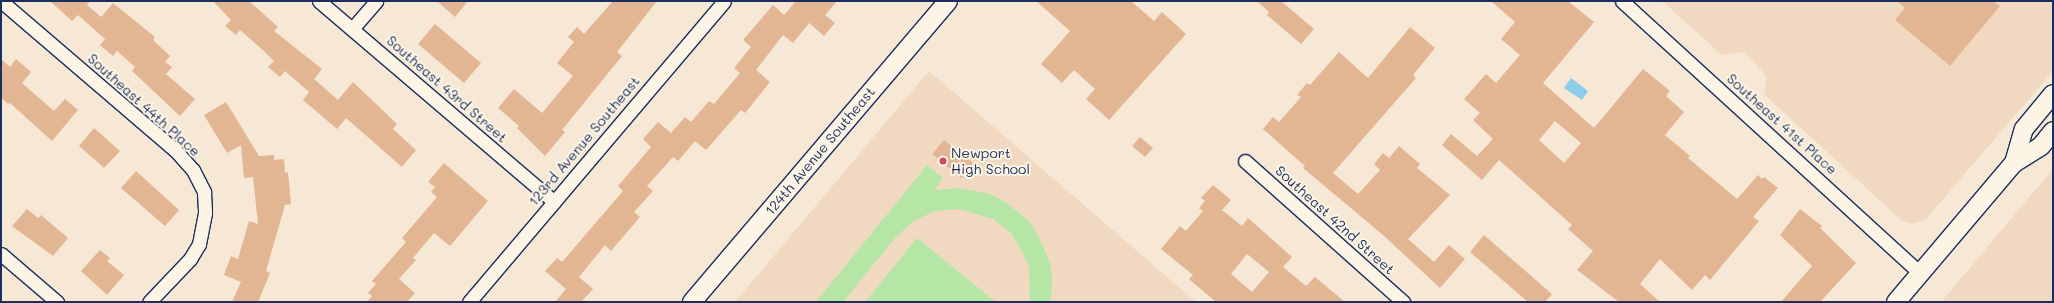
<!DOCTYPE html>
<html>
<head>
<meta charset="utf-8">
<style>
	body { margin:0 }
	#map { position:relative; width:2054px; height:303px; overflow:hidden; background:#f7e8d5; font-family:Mali,sans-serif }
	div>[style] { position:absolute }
	.built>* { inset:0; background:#f1d9c1 }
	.green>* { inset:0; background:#b6e6a5 }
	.water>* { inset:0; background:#8bceec }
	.building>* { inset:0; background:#e2b593 }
	.roads { filter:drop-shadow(1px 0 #1b2f5e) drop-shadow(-1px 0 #1b2f5e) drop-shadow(0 1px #1b2f5e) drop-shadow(0 -1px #1b2f5e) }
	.street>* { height:13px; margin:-6.5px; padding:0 6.5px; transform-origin:6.5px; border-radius:6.5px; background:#fcf5e5 }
	.secondary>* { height:18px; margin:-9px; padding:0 9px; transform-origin:9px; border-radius:9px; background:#fcf5e5 }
	.dots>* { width:11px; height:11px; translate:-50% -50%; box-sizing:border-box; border:2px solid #fcf5e5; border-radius:50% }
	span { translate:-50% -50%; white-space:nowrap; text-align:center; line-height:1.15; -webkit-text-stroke:4px #fcf5e5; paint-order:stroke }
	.street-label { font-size:14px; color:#1b2f5e }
	.poi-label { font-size:14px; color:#1b2f5e }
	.left { translate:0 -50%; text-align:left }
	.frame { position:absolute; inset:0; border:2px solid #1b2f5e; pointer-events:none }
</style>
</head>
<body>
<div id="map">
	<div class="built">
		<div style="clip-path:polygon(1662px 1px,2053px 1px,2053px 71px,1926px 219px,1912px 224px,1901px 220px,1764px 94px,1767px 77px,1745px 52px,1722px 55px)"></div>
		<div style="clip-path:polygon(929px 71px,1196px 302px,735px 302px)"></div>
		<div style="clip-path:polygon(2053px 169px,2053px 302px,1941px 302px)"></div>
	</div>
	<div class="green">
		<div style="clip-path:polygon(927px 165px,943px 178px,934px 190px,960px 188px,990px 194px,1004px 201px,1028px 220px,1037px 233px,1049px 260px,1052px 275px,1051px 302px,1030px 302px,1029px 265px,1012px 234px,993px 219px,959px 209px,935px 211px,914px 221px,896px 237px,843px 302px,816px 302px)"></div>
		<div style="clip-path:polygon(917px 238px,996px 302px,865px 302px)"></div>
	</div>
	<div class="water">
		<div style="clip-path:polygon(1571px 78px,1588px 91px,1582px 100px,1564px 88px)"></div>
	</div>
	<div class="building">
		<div style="clip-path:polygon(50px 1px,90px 1px,87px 5px,101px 17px,113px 3px,155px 37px,153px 40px,170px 56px,165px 62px,172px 67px,166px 74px,195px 99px,180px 116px,132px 71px,135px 67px,117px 51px,113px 56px,100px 45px,105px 39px,78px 15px,72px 21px)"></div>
		<div style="clip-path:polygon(213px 1px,249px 1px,278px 27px,274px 31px,322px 69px,314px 79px,338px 100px,353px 82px,397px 124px,393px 129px,416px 150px,402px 167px,346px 118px,337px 129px,303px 100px,309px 92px,285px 71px,280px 77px,268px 67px,274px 61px,264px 51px,240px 30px,236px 35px,225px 26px,231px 20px)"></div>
		<div style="clip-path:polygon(437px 1px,468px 1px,455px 17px)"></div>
		<div style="clip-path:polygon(613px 1px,657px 1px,617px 52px,622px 56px,562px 130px,565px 132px,545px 156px,517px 128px,519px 126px,498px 108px,514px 89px,542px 113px,573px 76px,557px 63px,574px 42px,568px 37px,577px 27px,584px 34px)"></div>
		<div style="clip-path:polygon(796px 1px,837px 1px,825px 15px,835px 23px,824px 36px,809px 23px,793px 43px,783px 35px,756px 70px,770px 82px,745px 113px,741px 110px,706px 150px,695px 141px,678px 161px,673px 157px,647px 186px,653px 191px,634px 212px,640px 217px,611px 251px,605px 245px,579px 277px,593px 289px,581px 302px,555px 302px,566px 289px,545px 271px,557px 258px,562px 262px,623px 191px,618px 186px,651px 147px,643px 139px,658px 122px,671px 133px,685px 117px,691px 122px,709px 101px,714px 104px,740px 73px,734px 68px,751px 47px,743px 40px,773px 5px,784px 15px)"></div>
		<div style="clip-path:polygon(1036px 1px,1131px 1px,1154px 21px,1162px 12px,1186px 34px,1109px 120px,1086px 99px,1095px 89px,1074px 70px,1062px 83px,1041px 64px,1070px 31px)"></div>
		<div style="clip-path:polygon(1257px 1px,1281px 1px,1314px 29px,1301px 44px,1267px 15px,1269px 12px)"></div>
		<div style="clip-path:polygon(evenodd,1491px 1px,1568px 1px,1594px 22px,1543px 83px,1594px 128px,1643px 69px,1670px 91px,1666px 96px,1684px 112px,1665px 135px,1690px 156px,1688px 158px,1737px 199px,1758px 175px,1762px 179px,1764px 177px,1778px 188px,1753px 217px,1759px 221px,1710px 280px,1705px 275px,1692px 290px,1660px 259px,1640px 284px,1660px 302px,1619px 302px,1577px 270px,1593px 251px,1568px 229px,1572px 225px,1499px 160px,1482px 180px,1442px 145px,1451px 134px,1477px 156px,1493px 139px,1473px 120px,1480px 113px,1464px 99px,1486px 74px,1496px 83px,1520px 55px,1501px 39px,1515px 22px,1491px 1px,1555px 121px,1581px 143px,1564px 163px,1539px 140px,1555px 121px)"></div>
		<div style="clip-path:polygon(1897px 1px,1993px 1px,2000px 6px,1950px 66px,1895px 20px,1905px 8px)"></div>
		<div style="clip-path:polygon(435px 24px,481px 63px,464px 83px,418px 44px)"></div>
		<div style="clip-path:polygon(1410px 27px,1435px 48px,1413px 75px,1416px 78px,1333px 173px,1358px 194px,1380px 170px,1374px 164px,1383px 153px,1389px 158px,1399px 146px,1420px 164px,1417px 168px,1450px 195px,1408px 239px,1434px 262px,1449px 245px,1465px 259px,1440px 288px,1383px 235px,1303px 168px,1305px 166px,1263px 129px,1273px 117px,1279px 122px,1301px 97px,1297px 95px,1307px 83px,1310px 85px,1339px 52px,1368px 78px)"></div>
		<div style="clip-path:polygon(1px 59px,10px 67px,16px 59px,31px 72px,22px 83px,54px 111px,65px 99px,78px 110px,52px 141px,10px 103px,8px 104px,1px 98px)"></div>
		<div style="clip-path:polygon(226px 102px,259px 156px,274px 155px,274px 160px,284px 159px,285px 173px,288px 172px,291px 204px,285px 205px,266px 271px,270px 273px,258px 302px,232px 302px,241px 282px,224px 275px,231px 256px,238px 259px,249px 221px,258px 224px,253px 177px,244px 178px,241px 145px,227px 153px,204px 115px)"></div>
		<div style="clip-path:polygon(94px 128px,120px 151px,104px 168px,79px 146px)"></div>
		<div style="clip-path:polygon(1140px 137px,1153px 148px,1145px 157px,1132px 146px)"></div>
		<div style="clip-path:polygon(944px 140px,973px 163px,961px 178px,932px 154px)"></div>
		<div style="clip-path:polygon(444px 163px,488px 201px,450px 246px,434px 233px,413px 258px,416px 260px,399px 279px,415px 293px,407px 302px,367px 302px,372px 296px,368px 293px,376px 284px,372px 281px,406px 242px,402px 238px,437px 197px,431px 192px,435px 187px,428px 182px)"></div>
		<div style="clip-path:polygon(136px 171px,179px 210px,165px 226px,121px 188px)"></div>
		<div style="clip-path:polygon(evenodd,1213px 185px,1231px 200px,1222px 210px,1242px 226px,1248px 218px,1292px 257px,1283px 267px,1306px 286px,1315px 277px,1345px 302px,1216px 302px,1189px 279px,1193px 275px,1161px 249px,1180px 226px,1186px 231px,1203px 211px,1199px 208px,1205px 201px,1201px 198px,1213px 185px,1247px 254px,1269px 272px,1252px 292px,1231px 274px,1247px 254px)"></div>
		<div style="clip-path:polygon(27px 209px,38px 218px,41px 215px,68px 238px,53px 256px,12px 226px)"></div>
		<div style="clip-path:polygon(1800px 209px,1822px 226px,1820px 228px,1856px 263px,1820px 302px,1781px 302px,1812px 266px,1780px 235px)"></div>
		<div style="clip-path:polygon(1484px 235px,1552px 294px,1545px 302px,1528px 302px,1470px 252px)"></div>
		<div style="clip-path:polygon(100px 250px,110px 258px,107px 261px,124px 275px,107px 295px,81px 271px)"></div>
	</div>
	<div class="roads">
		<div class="street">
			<div style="left:1px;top:1px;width:229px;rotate:40.6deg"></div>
			<div style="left:175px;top:150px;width:27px;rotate:48deg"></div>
			<div style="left:193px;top:170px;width:25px;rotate:63deg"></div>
			<div style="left:204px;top:192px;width:21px;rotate:87deg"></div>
			<div style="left:205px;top:213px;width:32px;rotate:101deg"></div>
			<div style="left:199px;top:244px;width:17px;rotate:121deg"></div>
			<div style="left:190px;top:259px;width:59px;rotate:133.6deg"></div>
			<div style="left:319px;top:1px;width:309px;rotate:40.5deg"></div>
			<div style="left:1622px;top:1px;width:403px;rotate:42.4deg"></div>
			<div style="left:352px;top:29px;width:37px;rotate:-49deg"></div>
			<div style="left:1245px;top:161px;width:212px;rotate:41.7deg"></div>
			<div style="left:1px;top:254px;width:74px;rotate:40.6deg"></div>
			<div style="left:469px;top:302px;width:394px;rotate:-49.7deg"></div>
		</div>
		<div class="secondary">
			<div style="left:2014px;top:163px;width:35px;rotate:-74deg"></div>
			<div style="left:2024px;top:129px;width:45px;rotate:-50.4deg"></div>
			<div style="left:692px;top:302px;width:395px;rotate:-49.6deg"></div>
			<div style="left:1896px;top:302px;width:182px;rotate:-49.7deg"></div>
			<div style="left:2014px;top:163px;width:32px;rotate:-32deg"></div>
			<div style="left:2041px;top:146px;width:19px;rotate:-51deg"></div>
		</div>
	</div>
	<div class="dots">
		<div style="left:943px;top:161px;background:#d1495b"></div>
	</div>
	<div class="street-label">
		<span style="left:447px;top:89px;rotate:41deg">Southeast 43rd Street</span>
		<span style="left:144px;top:105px;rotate:42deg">Southeast 44th Place</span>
		<span style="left:1782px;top:124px;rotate:42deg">Southeast 41st Place</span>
		<span style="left:584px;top:141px;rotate:-50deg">123rd Avenue Southeast</span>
		<span style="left:820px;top:151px;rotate:-50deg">124th Avenue Southeast</span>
		<span style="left:1335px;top:220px;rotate:42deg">Southeast 42nd Street</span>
	</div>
	<div class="poi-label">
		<span class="left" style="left:951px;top:161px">Newport<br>High School</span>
	</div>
	<div class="frame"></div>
</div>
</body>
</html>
